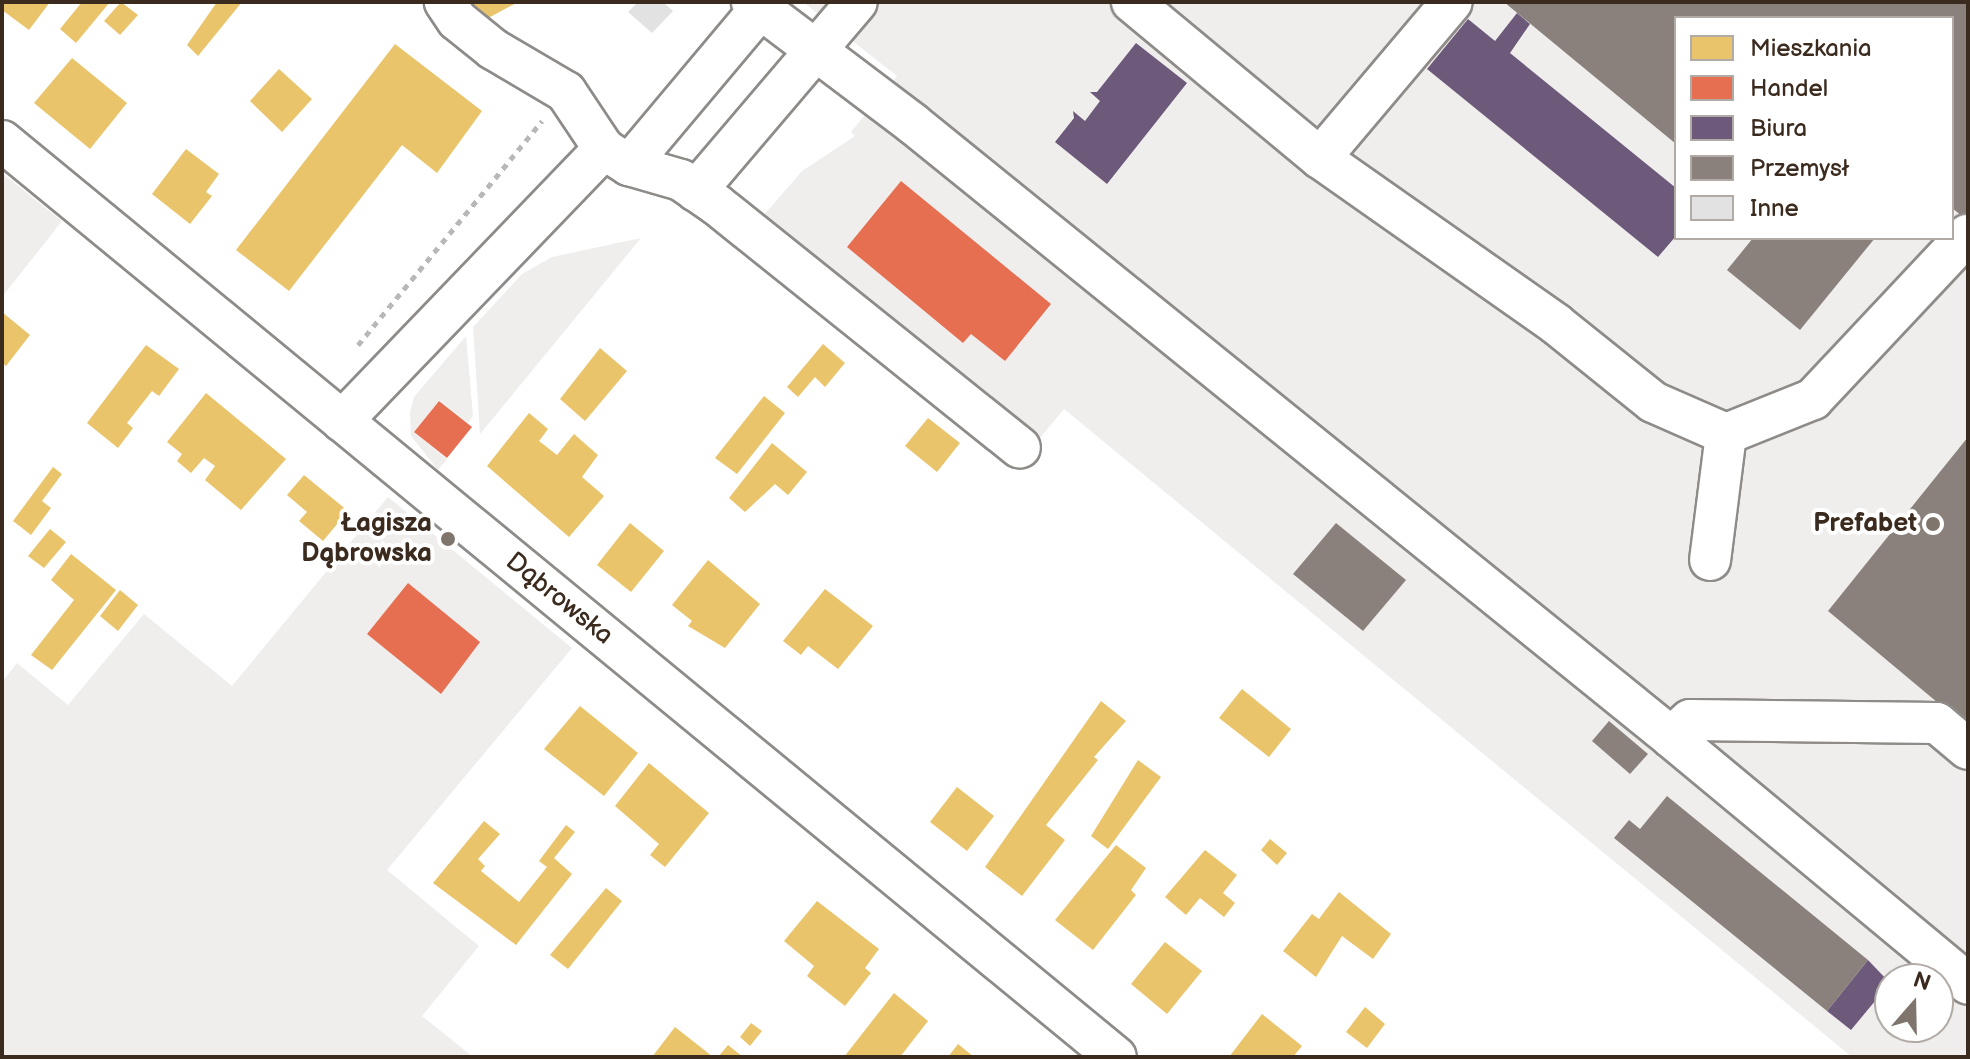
<!DOCTYPE html>
<html>
<head>
<meta charset="utf-8">
<style>
	body { margin:0 }
	#map { position:relative; width:1970px; height:1059px; overflow:hidden; background:#fff; font-family:"Balsamiq Sans",sans-serif }
	div>[style] { position:absolute }
	.built>* { inset:0; background:#efeeed }
	.homes>* { inset:0; background:#e9c46a }
	.shops>* { inset:0; background:#e76f51 }
	.offices>* { inset:0; background:#6d597a }
	.industry>* { inset:0; background:#8a817c }
	.building>* { inset:0; background:#e3e2e2 }
	.path>* { height:5px; margin-top:-2.5px; transform-origin:0; background:repeating-linear-gradient(90deg,#b9b8b6 0 6px,transparent 0 12px) }
	.roads { filter:drop-shadow(2px 0 #8e8b88) drop-shadow(-2px 0 #8e8b88) drop-shadow(0 2px #8e8b88) drop-shadow(0 -2px #8e8b88) }
	.minor>* { height:40px; margin:-20px; padding:0 20px; transform-origin:20px; border-radius:20px; background:#fff }
	.dots>* { width:22px; height:22px; translate:-50% -50%; box-sizing:border-box; border:4px solid #fff; border-radius:50% }
	span { translate:-50% -50%; white-space:nowrap; text-align:center; line-height:1.15; -webkit-text-stroke:8px #fff; paint-order:stroke }
	.poi-label { font-size:26px; color:#3b2a1e; font-weight:700 }
	.right { translate:-100% -50%; text-align:right }
	.street-label { font-size:26px; color:#3b2a1e }
	.frame { position:absolute; inset:0; border:4px solid #3b2a1e; pointer-events:none }
	.legend { position:absolute; left:1674px; top:16px; width:280px; height:224px; box-sizing:border-box; background:#fff; border:2px solid #b1aaa5; margin:0; padding:10px 14px; list-style:none; font-size:24px; color:#3b2a1e }
	.legend li { display:flex; align-items:center; gap:16px; height:40px }
	.legend b { width:40px; border:2px solid #b1aaa5 }
	.north { position:absolute; left:1874px; top:963px; width:80px; height:80px; box-sizing:border-box; background:#fff; border:2px solid #b1aaa5; border-radius:50%; rotate:20deg; font-size:22px; font-weight:700; line-height:32px; text-align:center; color:#3b2a1e }
	.north::after { content:''; display:block; margin:auto; width:28px; height:36px; background:#80756d; clip-path:polygon(50% 0,100% 100%,50% 72%,0 100%) }
</style>
</head>
<body>
<div id="map">
	<div class="built">
		<div style="clip-path:polygon(evenodd,803px 2px,1968px 2px,1968px 1057px,1852px 1057px,1064px 409px,1021px 461px,745px 237px,802px 171px,855px 136px,851px 132px,897px 76px,803px 2px,1676px 18px,1952px 18px,1952px 238px,1676px 238px,1676px 18px,803px 2px,1890px 979px,1938px 979px,1938px 1027px,1890px 1027px,1890px 979px)"></div>
		<div style="clip-path:polygon(2px 173px,62px 221px,2px 297px)"></div>
		<div style="clip-path:polygon(641px 238px,480px 434px,473px 327px,522px 274px,552px 257px)"></div>
		<div style="clip-path:polygon(466px 336px,473px 416px,468px 423px,439px 400px,414px 432px,447px 459px,438px 470px,411px 436px,410px 412px,414px 397px)"></div>
		<div style="clip-path:polygon(388px 497px,572px 648px,387px 870px,479px 946px,422px 1016px,473px 1057px,2px 1057px,2px 682px,17px 663px,68px 705px,144px 614px,232px 686px)"></div>
	</div>
	<div class="homes">
		<div style="clip-path:polygon(2px 2px,50px 2px,29px 30px,2px 10px)"></div>
		<div style="clip-path:polygon(82px 2px,110px 2px,76px 43px,60px 29px)"></div>
		<div style="clip-path:polygon(121px 2px,138px 15px,120px 35px,104px 21px)"></div>
		<div style="clip-path:polygon(217px 2px,242px 2px,198px 56px,187px 45px)"></div>
		<div style="clip-path:polygon(468px 2px,518px 2px,479px 23px)"></div>
		<div style="clip-path:polygon(395px 44px,482px 111px,437px 173px,402px 145px,289px 291px,236px 250px)"></div>
		<div style="clip-path:polygon(72px 58px,127px 103px,90px 149px,34px 103px)"></div>
		<div style="clip-path:polygon(279px 69px,312px 99px,282px 132px,250px 101px)"></div>
		<div style="clip-path:polygon(186px 149px,219px 174px,206px 192px,212px 196px,190px 224px,152px 194px)"></div>
		<div style="clip-path:polygon(2px 312px,30px 335px,6px 366px,2px 363px)"></div>
		<div style="clip-path:polygon(823px 344px,845px 363px,825px 387px,815px 377px,798px 397px,787px 387px)"></div>
		<div style="clip-path:polygon(146px 345px,179px 369px,159px 396px,152px 391px,127px 423px,133px 428px,118px 448px,87px 423px)"></div>
		<div style="clip-path:polygon(600px 348px,627px 371px,585px 421px,560px 399px)"></div>
		<div style="clip-path:polygon(206px 393px,286px 459px,241px 510px,205px 480px,215px 466px,204px 458px,191px 473px,177px 461px,182px 454px,167px 442px)"></div>
		<div style="clip-path:polygon(764px 396px,785px 413px,737px 474px,715px 458px)"></div>
		<div style="clip-path:polygon(529px 413px,548px 429px,539px 441px,557px 455px,574px 434px,598px 455px,582px 477px,604px 496px,569px 537px,487px 466px)"></div>
		<div style="clip-path:polygon(928px 418px,960px 443px,937px 472px,905px 446px)"></div>
		<div style="clip-path:polygon(772px 443px,807px 472px,788px 495px,775px 484px,745px 512px,729px 498px)"></div>
		<div style="clip-path:polygon(53px 467px,62px 474px,42px 501px,51px 508px,31px 535px,13px 521px)"></div>
		<div style="clip-path:polygon(304px 475px,348px 511px,323px 541px,299px 521px,307px 512px,287px 495px)"></div>
		<div style="clip-path:polygon(630px 523px,664px 551px,631px 592px,597px 565px)"></div>
		<div style="clip-path:polygon(50px 529px,66px 542px,44px 568px,28px 556px)"></div>
		<div style="clip-path:polygon(71px 554px,116px 590px,52px 670px,31px 655px,74px 600px,51px 580px)"></div>
		<div style="clip-path:polygon(708px 560px,760px 604px,725px 648px,688px 626px,692px 621px,672px 605px)"></div>
		<div style="clip-path:polygon(825px 589px,873px 626px,838px 669px,808px 646px,801px 655px,783px 641px)"></div>
		<div style="clip-path:polygon(120px 590px,138px 605px,118px 631px,100px 616px)"></div>
		<div style="clip-path:polygon(1242px 689px,1291px 729px,1269px 757px,1219px 718px)"></div>
		<div style="clip-path:polygon(1101px 701px,1126px 721px,1094px 757px,1098px 760px,1046px 825px,1065px 840px,1022px 896px,985px 867px)"></div>
		<div style="clip-path:polygon(580px 706px,638px 753px,604px 796px,544px 749px)"></div>
		<div style="clip-path:polygon(1138px 760px,1161px 777px,1108px 849px,1091px 836px)"></div>
		<div style="clip-path:polygon(649px 763px,709px 813px,665px 867px,650px 855px,659px 844px,615px 806px)"></div>
		<div style="clip-path:polygon(957px 787px,994px 816px,967px 851px,930px 822px)"></div>
		<div style="clip-path:polygon(484px 821px,500px 834px,478px 859px,485px 866px,481px 871px,519px 902px,547px 867px,539px 861px,566px 825px,575px 832px,554px 858px,572px 874px,516px 945px,433px 883px)"></div>
		<div style="clip-path:polygon(1270px 839px,1287px 853px,1277px 865px,1261px 850px)"></div>
		<div style="clip-path:polygon(1116px 845px,1146px 868px,1131px 890px,1136px 895px,1093px 950px,1055px 920px)"></div>
		<div style="clip-path:polygon(1205px 850px,1237px 875px,1223px 893px,1235px 903px,1224px 917px,1200px 898px,1186px 915px,1165px 897px)"></div>
		<div style="clip-path:polygon(606px 888px,622px 901px,568px 969px,550px 955px)"></div>
		<div style="clip-path:polygon(1339px 892px,1391px 934px,1373px 959px,1342px 936px,1316px 977px,1283px 951px,1312px 914px,1319px 919px)"></div>
		<div style="clip-path:polygon(817px 901px,879px 949px,865px 968px,871px 973px,845px 1006px,807px 976px,814px 966px,784px 941px)"></div>
		<div style="clip-path:polygon(1165px 942px,1202px 971px,1167px 1014px,1131px 984px)"></div>
		<div style="clip-path:polygon(894px 993px,928px 1021px,900px 1057px,844px 1057px)"></div>
		<div style="clip-path:polygon(1365px 1007px,1385px 1024px,1367px 1048px,1346px 1032px)"></div>
		<div style="clip-path:polygon(1262px 1014px,1302px 1046px,1293px 1057px,1229px 1057px)"></div>
		<div style="clip-path:polygon(751px 1023px,762px 1031px,750px 1046px,740px 1037px)"></div>
		<div style="clip-path:polygon(675px 1027px,703px 1049px,713px 1057px,652px 1057px)"></div>
		<div style="clip-path:polygon(958px 1044px,974px 1057px,948px 1057px)"></div>
		<div style="clip-path:polygon(728px 1045px,743px 1057px,718px 1057px)"></div>
	</div>
	<div class="shops">
		<div style="clip-path:polygon(901px 181px,1051px 304px,1005px 361px,971px 334px,963px 343px,847px 247px)"></div>
		<div style="clip-path:polygon(439px 401px,472px 427px,447px 458px,414px 432px)"></div>
		<div style="clip-path:polygon(408px 583px,480px 642px,441px 694px,367px 634px)"></div>
	</div>
	<div class="offices">
		<div style="clip-path:polygon(1517px 13px,1530px 24px,1510px 53px,1676px 188px,1676px 236px,1658px 257px,1427px 69px,1468px 19px,1495px 41px)"></div>
		<div style="clip-path:polygon(1136px 43px,1187px 83px,1107px 184px,1055px 142px,1074px 118px,1073px 111px,1085px 121px,1100px 101px,1090px 92px,1097px 92px)"></div>
		<div style="clip-path:polygon(1868px 960px,1890px 983px,1851px 1030px,1827px 1011px)"></div>
	</div>
	<div class="industry">
		<div style="clip-path:polygon(1504px 2px,1968px 2px,1968px 221px,1952px 208px,1952px 18px,1676px 18px,1676px 144px)"></div>
		<div style="clip-path:polygon(1753px 238px,1875px 238px,1800px 330px,1727px 270px)"></div>
		<div style="clip-path:polygon(1968px 437px,1968px 728px,1828px 611px)"></div>
		<div style="clip-path:polygon(1336px 523px,1406px 580px,1363px 631px,1293px 574px)"></div>
		<div style="clip-path:polygon(1609px 721px,1648px 754px,1630px 774px,1592px 741px)"></div>
		<div style="clip-path:polygon(1667px 796px,1868px 960px,1827px 1011px,1614px 838px,1629px 820px,1640px 829px)"></div>
	</div>
	<div class="building">
		<div style="clip-path:polygon(638px 2px,663px 2px,673px 11px,652px 33px,628px 12px)"></div>
	</div>
	<div class="path">
		<div style="left:358px;top:345px;width:290px;rotate:-50.6deg"></div>
	</div>
	<div class="roads">
		<div class="minor">
			<div style="left:752px;top:2px;width:201px;rotate:37.1deg"></div>
			<div style="left:912px;top:123px;width:976px;rotate:38.97deg"></div>
			<div style="left:1671px;top:737px;width:25px;rotate:-42deg"></div>
			<div style="left:1690px;top:720px;width:247px;rotate:0.7deg"></div>
			<div style="left:1937px;top:723px;width:40px;rotate:40deg"></div>
			<div style="left:1132px;top:2px;width:244px;rotate:39.7deg"></div>
			<div style="left:1320px;top:158px;width:289px;rotate:35.1deg"></div>
			<div style="left:1556px;top:324px;width:124px;rotate:38.8deg"></div>
			<div style="left:1653px;top:402px;width:80px;rotate:23.7deg"></div>
			<div style="left:1726px;top:434px;width:127px;rotate:97.2deg"></div>
			<div style="left:2px;top:141px;width:1442px;rotate:39.43deg"></div>
			<div style="left:604px;top:149px;width:30px;rotate:33deg"></div>
			<div style="left:629px;top:165px;width:54px;rotate:16.1deg"></div>
			<div style="left:681px;top:180px;width:44px;rotate:34.8deg"></div>
			<div style="left:717px;top:205px;width:388px;rotate:38.7deg"></div>
			<div style="left:1320px;top:158px;width:204px;rotate:-49.8deg"></div>
			<div style="left:629px;top:165px;width:213px;rotate:-50deg"></div>
			<div style="left:696px;top:191px;width:248px;rotate:-49.6deg"></div>
			<div style="left:342px;top:421px;width:378px;rotate:-46.1deg"></div>
			<div style="left:604px;top:149px;width:69px;rotate:-123.7deg"></div>
			<div style="left:566px;top:92px;width:85px;rotate:-149.5deg"></div>
			<div style="left:493px;top:49px;width:46px;rotate:-141.1deg"></div>
			<div style="left:457px;top:20px;width:22px;rotate:-124deg"></div>
			<div style="left:1726px;top:434px;width:94px;rotate:-21.9deg"></div>
			<div style="left:1813px;top:399px;width:225px;rotate:-46.8deg"></div>
			<div style="left:1671px;top:737px;width:386px;rotate:39.7deg"></div>
		</div>
	</div>
	<div class="dots">
		<div style="left:1933px;top:524px;background:#80756d"></div>
		<div style="left:448px;top:539px;background:#80756d"></div>
	</div>
	<div class="poi-label">
		<span class="right" style="left:432px;top:539px">Łagisza<br>Dąbrowska</span>
		<span class="right" style="left:1917px;top:524px">Prefabet</span>
	</div>
	<div class="street-label">
		<span style="left:559px;top:599px;rotate:39deg">Dąbrowska</span>
	</div>
	<div class="frame"></div>
	<ul class="legend">
	<li><b style="height:22px;background:#e9c46a"></b>Mieszkania</li>
	<li><b style="height:22px;background:#e76f51"></b>Handel</li>
	<li><b style="height:22px;background:#6d597a"></b>Biura</li>
	<li><b style="height:22px;background:#8a817c"></b>Przemysł</li>
	<li><b style="height:22px;background:#e3e2e2"></b>Inne</li>
	</ul>
	<div class="north">N</div>
</div>
</body>
</html>
